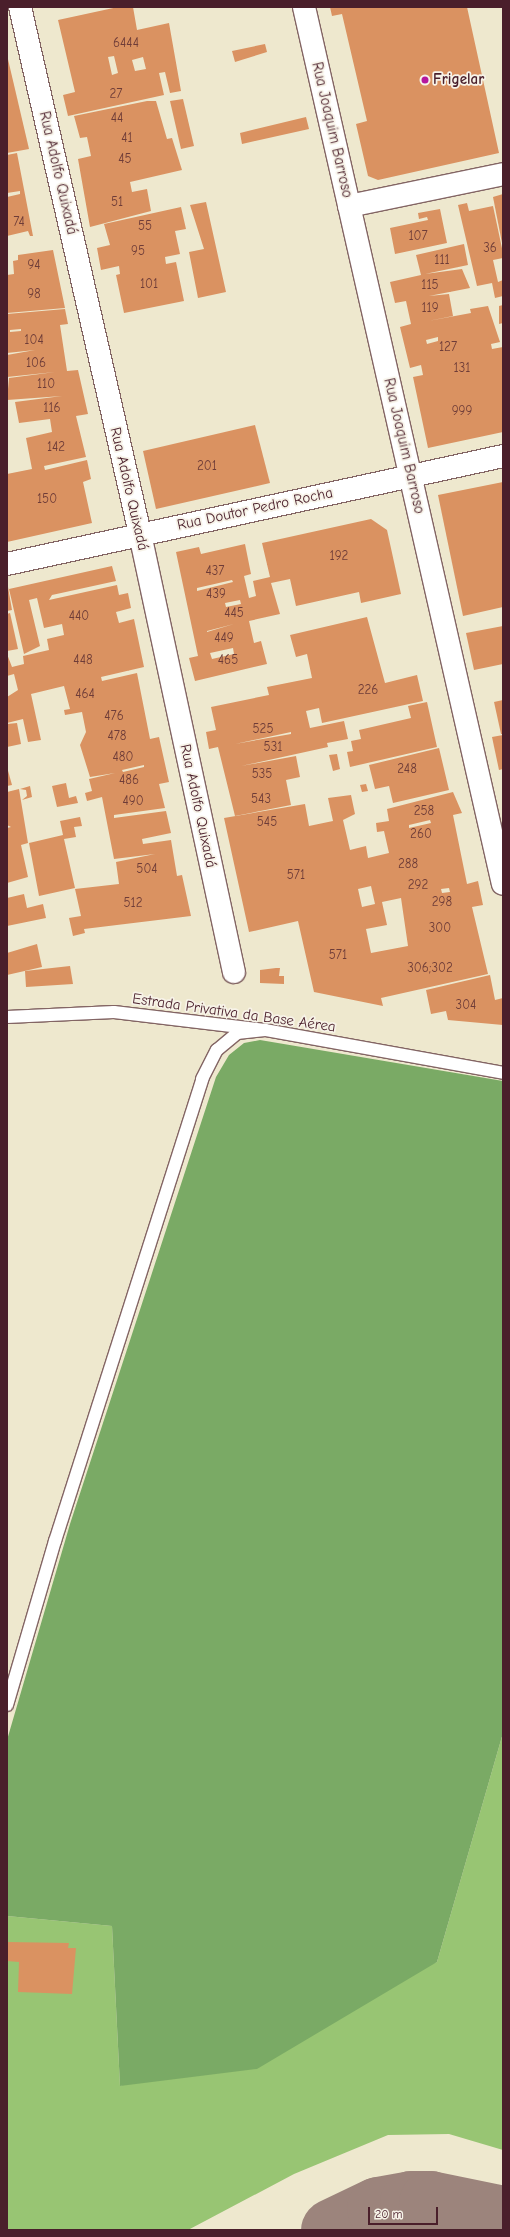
<!DOCTYPE html>
<html>
<head>
<meta charset="utf-8">
<style>
	body { margin:0 }
	#map { position:relative; width:510px; height:2237px; overflow:hidden; background:#eee8ce; font-family:"Comic Neue",sans-serif }
	div>[style] { position:absolute }
	.green>* { inset:0; background:#98c573 }
	.forest>* { inset:0; background:#7aaa65 }
	.taxiway>* { height:63px; margin:-31.5px; padding:0 31.5px; transform-origin:31.5px; border-radius:31.5px; background:#9c847c }
	.building>* { inset:0; background:#da9261 }
	.roads { filter:drop-shadow(1px 0 #836564) drop-shadow(-1px 0 #836564) drop-shadow(0 1px #836564) drop-shadow(0 -1px #836564) }
	.service>* { height:12px; margin:-6px; padding:0 6px; transform-origin:6px; border-radius:6px; background:#fff }
	.minor>* { height:22px; margin:-11px; padding:0 11px; transform-origin:11px; border-radius:11px; background:#fff }
	.dots>* { width:11px; height:11px; translate:-50% -50%; box-sizing:border-box; border:2px solid #f7f3e8; border-radius:50% }
	span { translate:-50% -50%; white-space:nowrap; text-align:center; line-height:1.15; -webkit-text-stroke:3.5px #f7f3e8; paint-order:stroke }
	.number-label { font-size:13px; color:#6e3c38 }
	.number-label span { -webkit-text-stroke-width:0 }
	.poi-label { font-size:15px; color:#4a1f2b; font-weight:700 }
	.left { translate:0 -50%; text-align:left }
	.street-label { font-size:15px; color:#4a1f2b }
	.frame { position:absolute; inset:0; border:8px solid #4a1f2b; pointer-events:none }
	.scale { position:absolute; left:368px; top:2207px; width:70px; height:18px; box-sizing:border-box; border:2px solid #4a1f2b; border-top:0; padding-left:5px; font-size:12px; line-height:14px; white-space:nowrap; color:#4a1f2b; -webkit-text-stroke:3px #f7f3e8; paint-order:stroke }
</style>
</head>
<body>
<div id="map">
	<div class="green">
		<div style="clip-path:polygon(503px 1733px,503px 2150px,449px 2134px,388px 2135px,294px 2174px,188px 2230px,7px 2230px,7px 1916px,112px 1926px,120px 2086px,437px 1962px)"></div>
	</div>
	<div class="forest">
		<div style="clip-path:polygon(260px 1040px,503px 1081px,503px 1733px,437px 1962px,257px 2069px,120px 2086px,112px 1926px,7px 1916px,7px 1740px,70px 1524px,216px 1077px,229px 1055px,244px 1043px)"></div>
	</div>
	<div class="taxiway">
		<div style="left:332px;top:2230px;width:51px;rotate:-25.6deg"></div>
		<div style="left:378px;top:2208px;width:34px;rotate:-10deg"></div>
		<div style="left:411px;top:2202px;width:19px"></div>
		<div style="left:430px;top:2202px;width:75px;rotate:11.6deg"></div>
	</div>
	<div class="building">
		<div style="clip-path:polygon(evenodd,118px 7px,133px 7px,137px 30px,169px 23px,181px 91px,170px 93px,165px 72px,159px 73px,164px 95px,68px 116px,63px 95px,75px 92px,58px 20px,118px 7px,114px 56px,118px 73px,112px 75px,108px 57px,114px 56px,118px 7px,143px 57px,146px 69px,135px 71px,132px 60px,143px 57px)"></div>
		<div style="clip-path:polygon(330px 7px,467px 7px,499px 153px,378px 180px,368px 176px,356px 124px,367px 121px,342px 14px,332px 16px)"></div>
		<div style="clip-path:polygon(265px 44px,267px 52px,235px 62px,232px 51px)"></div>
		<div style="clip-path:polygon(7px 55px,29px 149px,7px 153px)"></div>
		<div style="clip-path:polygon(183px 99px,194px 146px,181px 149px,170px 101px)"></div>
		<div style="clip-path:polygon(147px 101px,156px 101px,167px 139px,172px 138px,182px 170px,130px 182px,132px 192px,147px 189px,151px 211px,90px 227px,78px 159px,91px 156px,87px 137px,80px 138px,74px 116px)"></div>
		<div style="clip-path:polygon(306px 117px,309px 129px,242px 144px,240px 133px)"></div>
		<div style="clip-path:polygon(17px 153px,33px 236px,30px 236px,28px 231px,7px 236px,7px 197px,20px 194px,20px 191px,7px 193px,7px 155px)"></div>
		<div style="clip-path:polygon(503px 194px,503px 243px,502px 243px,493px 197px)"></div>
		<div style="clip-path:polygon(206px 202px,226px 292px,198px 298px,189px 252px,204px 249px,190px 205px)"></div>
		<div style="clip-path:polygon(467px 203px,469px 211px,493px 206px,503px 253px,503px 258px,493px 260px,498px 282px,503px 280px,503px 296px,495px 298px,492px 283px,477px 286px,458px 205px)"></div>
		<div style="clip-path:polygon(181px 207px,186px 229px,175px 231px,180px 254px,165px 257px,166px 264px,176px 262px,184px 301px,124px 313px,116px 275px,120px 274px,119px 266px,101px 270px,97px 248px,110px 245px,104px 224px)"></div>
		<div style="clip-path:polygon(440px 209px,447px 243px,395px 254px,390px 228px,428px 220px,427px 217px,419px 219px,418px 213px)"></div>
		<div style="clip-path:polygon(evenodd,464px 244px,468px 265px,425px 274px,462px 269px,470px 288px,429px 296px,449px 294px,453px 316px,428px 321px,471px 313px,470px 309px,488px 306px,500px 342px,491px 344px,492px 349px,503px 347px,503px 432px,428px 448px,413px 377px,423px 375px,421px 365px,410px 368px,400px 327px,411px 324px,406px 301px,395px 303px,390px 282px,421px 275px,416px 255px,464px 244px,438px 337px,438px 341px,427px 344px,426px 340px,438px 337px)"></div>
		<div style="clip-path:polygon(53px 250px,65px 308px,7px 313px,7px 275px,14px 274px,13px 261px,18px 260px,18px 255px)"></div>
		<div style="clip-path:polygon(503px 305px,503px 323px,499px 324px,499px 306px)"></div>
		<div style="clip-path:polygon(evenodd,65px 309px,68px 324px,60px 325px,67px 371px,78px 370px,88px 414px,76px 416px,86px 457px,44px 466px,45px 470px,87px 460px,91px 479px,83px 482px,92px 523px,7px 542px,7px 474px,32px 469px,26px 438px,52px 432px,50px 419px,19px 423px,15px 402px,62px 396px,7px 400px,9px 378px,55px 372px,7px 377px,7px 355px,35px 350px,7px 353px,7px 314px,65px 309px,21px 329px,21px 331px,10px 332px,10px 330px,21px 329px)"></div>
		<div style="clip-path:polygon(255px 425px,270px 483px,156px 509px,143px 451px)"></div>
		<div style="clip-path:polygon(503px 482px,503px 607px,463px 616px,438px 495px)"></div>
		<div style="clip-path:polygon(evenodd,371px 519px,387px 530px,401px 594px,361px 603px,359px 592px,296px 606px,290px 579px,271px 583px,280px 614px,249px 621px,254px 643px,261px 641px,267px 664px,195px 681px,189px 658px,198px 656px,176px 552px,199px 547px,201px 554px,245px 544px,251px 574px,244px 576px,249px 598px,256px 596px,253px 581px,270px 577px,262px 543px,371px 519px,232px 580px,233px 582px,197px 591px,197px 588px,232px 580px,371px 519px,240px 600px,241px 604px,226px 607px,225px 603px,240px 600px,371px 519px,234px 624px,207px 632px,207px 631px,234px 624px,371px 519px,233px 648px,234px 654px,212px 659px,210px 653px,233px 648px)"></div>
		<div style="clip-path:polygon(evenodd,112px 566px,116px 581px,52px 595px,49px 600px,117px 585px,119px 595px,128px 593px,131px 608px,116px 612px,119px 623px,134px 619px,144px 667px,101px 677px,102px 681px,137px 673px,150px 739px,159px 737px,169px 782px,159px 784px,165px 808px,114px 815px,114px 818px,166px 811px,171px 833px,142px 839px,143px 844px,171px 840px,177px 876px,182px 875px,191px 916px,84px 929px,85px 933px,73px 936px,69px 918px,81px 916px,75px 889px,119px 884px,116px 862px,155px 854px,114px 859px,102px 797px,87px 801px,85px 793px,92px 791px,89px 779px,115px 773px,90px 777px,80px 745px,86px 732px,82px 712px,65px 715px,64px 710px,70px 709px,64px 686px,31px 694px,41px 740px,28px 742px,23px 719px,7px 723px,7px 697px,18px 690px,14px 674px,7px 676px,7px 654px,12px 667px,24px 664px,23px 656px,49px 650px,47px 639px,64px 635px,62px 624px,44px 628px,37px 598px,29px 600px,40px 646px,24px 654px,9px 589px,112px 566px,144px 765px,144px 767px,123px 772px,122px 770px,144px 765px)"></div>
		<div style="clip-path:polygon(8px 587px,12px 610px,7px 611px,7px 588px)"></div>
		<div style="clip-path:polygon(10px 613px,18px 649px,7px 651px,7px 614px)"></div>
		<div style="clip-path:polygon(evenodd,367px 617px,385px 683px,417px 675px,423px 701px,322px 723px,319px 708px,306px 711px,310px 728px,344px 721px,348px 739px,327px 743px,328px 747px,241px 766px,296px 756px,300px 777px,286px 780px,291px 805px,235px 816px,218px 747px,209px 749px,206px 732px,216px 730px,211px 707px,269px 695px,267px 687px,312px 678px,307px 654px,296px 657px,290px 635px,367px 617px,291px 732px,291px 734px,235px 744px,291px 732px)"></div>
		<div style="clip-path:polygon(503px 626px,503px 664px,474px 670px,466px 633px)"></div>
		<div style="clip-path:polygon(503px 700px,503px 734px,501px 734px,494px 702px)"></div>
		<div style="clip-path:polygon(427px 702px,437px 747px,350px 767px,347px 752px,353px 751px,351px 741px,361px 739px,359px 730px,411px 718px,408px 706px)"></div>
		<div style="clip-path:polygon(17px 723px,21px 744px,7px 747px,7px 724px)"></div>
		<div style="clip-path:polygon(503px 735px,503px 769px,499px 770px,492px 737px)"></div>
		<div style="clip-path:polygon(439px 748px,449px 790px,393px 803px,389px 786px,375px 789px,369px 765px)"></div>
		<div style="clip-path:polygon(337px 754px,340px 769px,333px 771px,329px 755px)"></div>
		<div style="clip-path:polygon(7px 767px,12px 785px,7px 786px)"></div>
		<div style="clip-path:polygon(66px 783px,69px 798px,76px 796px,78px 803px,57px 807px,52px 786px)"></div>
		<div style="clip-path:polygon(366px 784px,368px 791px,362px 792px,360px 785px)"></div>
		<div style="clip-path:polygon(30px 786px,32px 797px,22px 800px,27px 796px,26px 790px,20px 789px)"></div>
		<div style="clip-path:polygon(19px 789px,28px 843px,21px 845px,28px 877px,7px 883px,7px 828px,11px 827px,7px 825px,7px 792px)"></div>
		<div style="clip-path:polygon(evenodd,453px 792px,462px 813px,453px 815px,467px 884px,478px 881px,483px 905px,472px 907px,488px 974px,381px 998px,383px 1006px,314px 992px,298px 921px,249px 932px,224px 818px,305px 804px,309px 826px,333px 821px,328px 798px,351px 795px,355px 814px,343px 820px,350px 850px,366px 846px,368px 858px,389px 853px,384px 831px,377px 832px,376px 823px,389px 821px,387px 809px,453px 792px,430px 820px,431px 823px,409px 828px,409px 825px,430px 820px,453px 792px,371px 886px,375px 904px,362px 907px,358px 889px,371px 886px,453px 792px,449px 888px,450px 892px,442px 893px,441px 889px,449px 888px,453px 792px,401px 898px,408px 946px,371px 953px,366px 929px,387px 925px,382px 902px,401px 898px)"></div>
		<div style="clip-path:polygon(80px 817px,82px 826px,74px 827px,76px 837px,64px 839px,75px 888px,39px 896px,29px 843px,63px 835px,60px 821px)"></div>
		<div style="clip-path:polygon(24px 894px,27px 908px,43px 904px,46px 918px,7px 926px,7px 898px)"></div>
		<div style="clip-path:polygon(37px 944px,42px 967px,7px 975px,7px 953px)"></div>
		<div style="clip-path:polygon(70px 966px,73px 984px,26px 987px,25px 971px)"></div>
		<div style="clip-path:polygon(276px 968px,280px 968px,279px 976px,284px 976px,284px 984px,260px 983px,260px 970px)"></div>
		<div style="clip-path:polygon(490px 975px,495px 1000px,503px 998px,503px 1025px,448px 1020px,446px 1011px,431px 1014px,426px 990px)"></div>
		<div style="clip-path:polygon(7px 1942px,69px 1943px,68px 1948px,76px 1948px,72px 1994px,18px 1992px,19px 1962px,7px 1961px)"></div>
	</div>
	<div class="roads">
		<div class="service">
			<div style="left:7px;top:1017px;width:107px;rotate:-2.7deg"></div>
			<div style="left:114px;top:1012px;width:152px;rotate:6.8deg"></div>
			<div style="left:265px;top:1030px;width:242px;rotate:10.2deg"></div>
			<div style="left:7px;top:1705px;width:171px;rotate:-73.7deg"></div>
			<div style="left:55px;top:1541px;width:485px;rotate:-72.3deg"></div>
			<div style="left:202px;top:1079px;width:33px;rotate:-63deg"></div>
			<div style="left:217px;top:1050px;width:26px;rotate:-40deg"></div>
			<div style="left:237px;top:1033px;width:28px;rotate:-6deg"></div>
		</div>
		<div class="minor">
			<div style="left:20px;top:7px;width:540px;rotate:77.17deg"></div>
			<div style="left:140px;top:534px;width:448px;rotate:77.9deg"></div>
			<div style="left:304px;top:7px;width:899px;rotate:77.22deg"></div>
			<div style="left:349px;top:206px;width:157px;rotate:-11.7deg"></div>
			<div style="left:7px;top:564px;width:508px;rotate:-12.28deg"></div>
		</div>
	</div>
	<div class="dots">
		<div style="left:425px;top:80px;background:#b5179e"></div>
	</div>
	<div class="number-label">
		<span style="left:126px;top:43px">6444</span>
		<span style="left:116px;top:94px">27</span>
		<span style="left:117px;top:118px">44</span>
		<span style="left:127px;top:138px">41</span>
		<span style="left:125px;top:159px">45</span>
		<span style="left:117px;top:202px">51</span>
		<span style="left:19px;top:222px">74</span>
		<span style="left:145px;top:226px">55</span>
		<span style="left:418px;top:236px">107</span>
		<span style="left:490px;top:248px">36</span>
		<span style="left:138px;top:251px">95</span>
		<span style="left:442px;top:260px">111</span>
		<span style="left:34px;top:265px">94</span>
		<span style="left:149px;top:284px">101</span>
		<span style="left:430px;top:285px">115</span>
		<span style="left:34px;top:294px">98</span>
		<span style="left:430px;top:308px">119</span>
		<span style="left:34px;top:340px">104</span>
		<span style="left:448px;top:347px">127</span>
		<span style="left:36px;top:363px">106</span>
		<span style="left:462px;top:368px">131</span>
		<span style="left:46px;top:384px">110</span>
		<span style="left:52px;top:408px">116</span>
		<span style="left:462px;top:411px">999</span>
		<span style="left:56px;top:447px">142</span>
		<span style="left:207px;top:466px">201</span>
		<span style="left:47px;top:499px">150</span>
		<span style="left:339px;top:556px">192</span>
		<span style="left:215px;top:571px">437</span>
		<span style="left:216px;top:594px">439</span>
		<span style="left:234px;top:613px">445</span>
		<span style="left:79px;top:616px">440</span>
		<span style="left:224px;top:638px">449</span>
		<span style="left:83px;top:660px">448</span>
		<span style="left:228px;top:660px">465</span>
		<span style="left:368px;top:690px">226</span>
		<span style="left:85px;top:694px">464</span>
		<span style="left:114px;top:716px">476</span>
		<span style="left:263px;top:729px">525</span>
		<span style="left:117px;top:736px">478</span>
		<span style="left:273px;top:747px">531</span>
		<span style="left:123px;top:757px">480</span>
		<span style="left:407px;top:769px">248</span>
		<span style="left:262px;top:774px">535</span>
		<span style="left:129px;top:780px">486</span>
		<span style="left:261px;top:799px">543</span>
		<span style="left:133px;top:801px">490</span>
		<span style="left:424px;top:811px">258</span>
		<span style="left:267px;top:822px">545</span>
		<span style="left:421px;top:834px">260</span>
		<span style="left:408px;top:864px">288</span>
		<span style="left:147px;top:869px">504</span>
		<span style="left:296px;top:875px">571</span>
		<span style="left:418px;top:885px">292</span>
		<span style="left:442px;top:902px">298</span>
		<span style="left:133px;top:903px">512</span>
		<span style="left:440px;top:928px">300</span>
		<span style="left:338px;top:955px">571</span>
		<span style="left:430px;top:968px">306;302</span>
		<span style="left:466px;top:1005px">304</span>
	</div>
	<div class="poi-label">
		<span class="left" style="left:433px;top:80px">Frigelar</span>
	</div>
	<div class="street-label">
		<span style="left:332px;top:130px;rotate:77deg">Rua Joaquim Barroso</span>
		<span style="left:58px;top:173px;rotate:77deg">Rua Adolfo Quixadá</span>
		<span style="left:404px;top:446px;rotate:77deg">Rua Joaquim Barroso</span>
		<span style="left:129px;top:489px;rotate:77deg">Rua Adolfo Quixadá</span>
		<span style="left:255px;top:509px;rotate:-12deg">Rua Doutor Pedro Rocha</span>
		<span style="left:198px;top:806px;rotate:78deg">Rua Adolfo Quixadá</span>
		<span style="left:234px;top:1013px;rotate:8deg">Estrada Privativa da Base Aérea</span>
	</div>
	<div class="frame"></div>
	<div class="scale">20 m</div>
</div>
</body>
</html>
